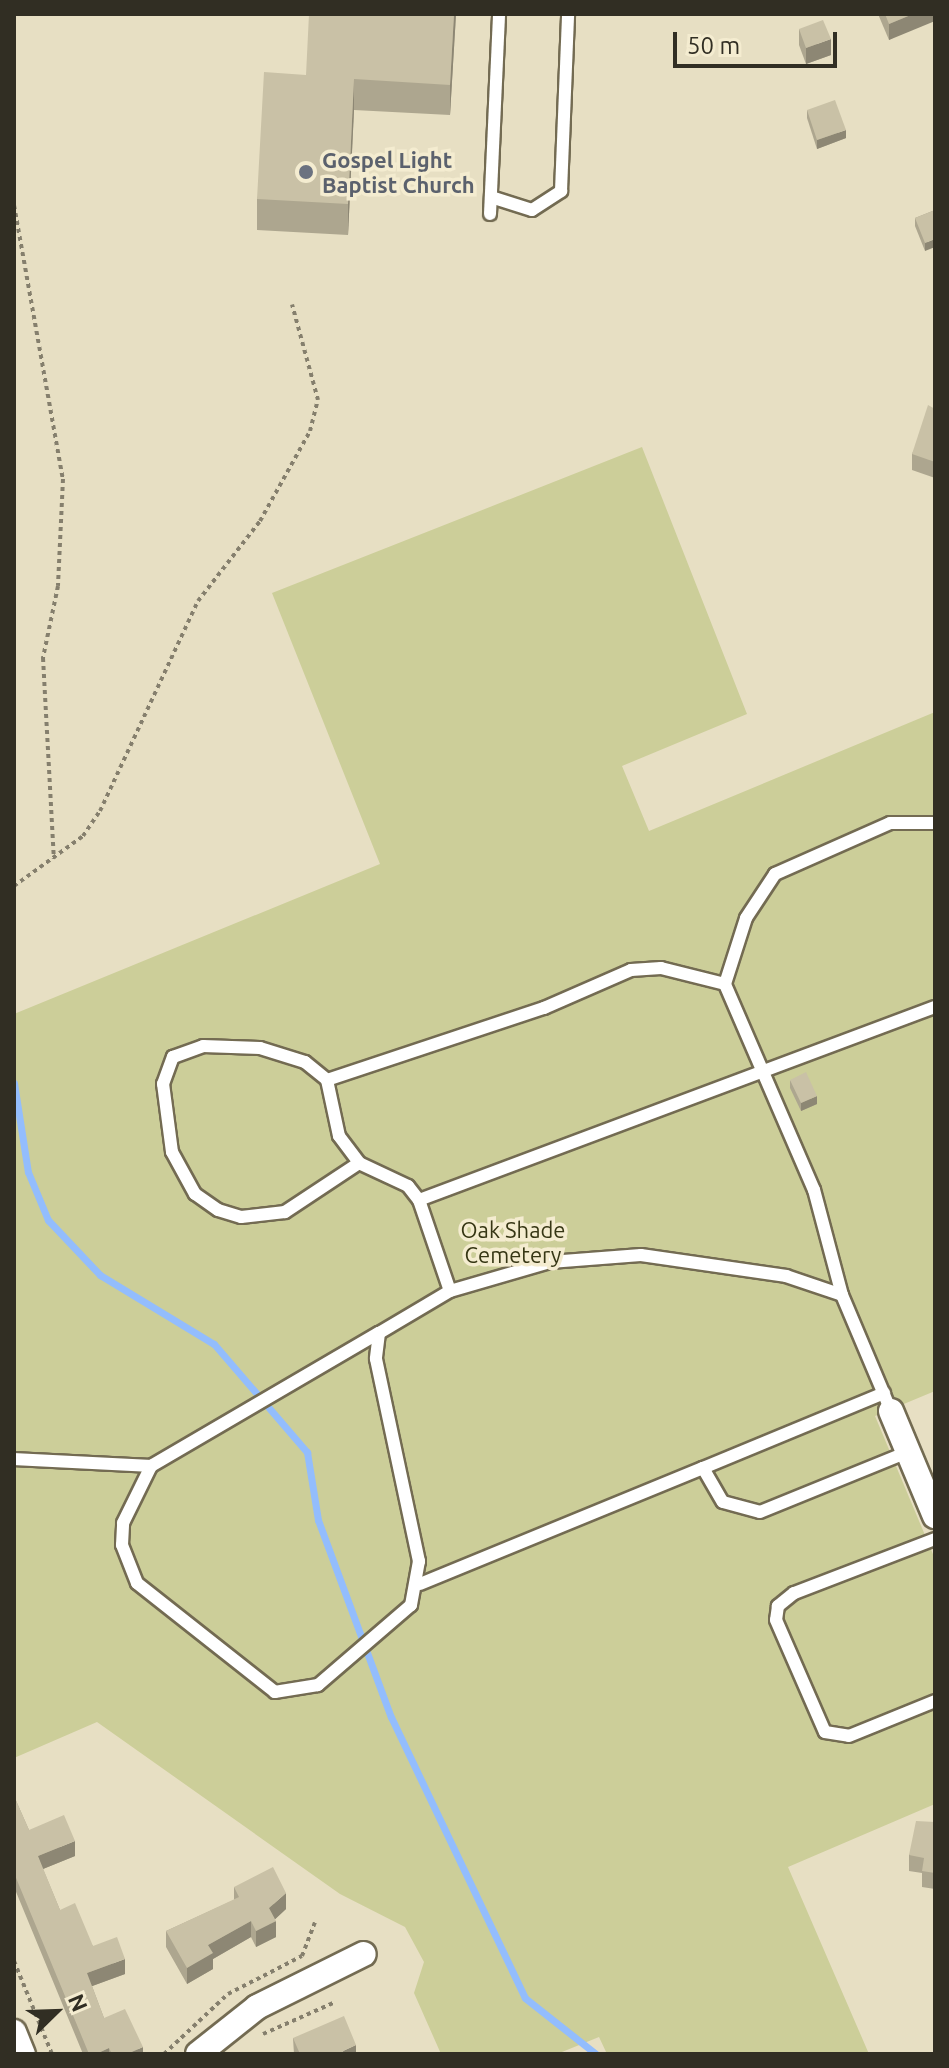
<!DOCTYPE html>
<html>
<head>
<meta charset="utf-8">
<style>
	body { margin:0 }
	#map { position:relative; width:949px; height:2068px; overflow:hidden; background:#e7dfc3; font-family:Ubuntu,sans-serif }
	div>[style] { position:absolute }
	.green>* { inset:0; background:#ccce99 }
	.stream>* { height:7px; margin:-3.5px; padding:0 3.5px; transform-origin:3.5px; border-radius:3.5px; background:#93bdfd }
	.path>* { height:4px; margin-top:-2px; transform-origin:0; background:repeating-linear-gradient(90deg,#857f6d 0 4px,transparent 0 8px) }
	.roads { filter:drop-shadow(2px 0 #736b52) drop-shadow(-2px 0 #736b52) drop-shadow(0 2px #736b52) drop-shadow(0 -2px #736b52) }
	.lane>* { height:12px; margin:-6px; padding:0 6px; transform-origin:6px; border-radius:6px; background:#fff }
	.street>* { height:24px; margin:-12px; padding:0 12px; transform-origin:12px; border-radius:12px; background:#fff }
	.wall>* { inset:0; background:#ada68f }
	.shaded-wall>* { inset:0; background:#8d8774 }
	.building>* { inset:0; background:#c9c1a6 }
	.dots>* { width:22px; height:22px; translate:-50% -50%; box-sizing:border-box; border:4px solid #f4ecd0; border-radius:50% }
	span { translate:-50% -50%; white-space:nowrap; text-align:center; line-height:1.15; -webkit-text-stroke:7px #f4ecd0; paint-order:stroke }
	.worship-label { font-size:22px; color:#5b616d; font-weight:700 }
	.left { translate:0 -50%; text-align:left }
	.park-label { font-size:22px; color:#363614 }
	.frame { position:absolute; inset:0; border:16px solid #312e23; pointer-events:none }
	.north { position:absolute; left:16px; top:1972px; width:80px; height:80px; -webkit-text-stroke:6px #f4ecd0; paint-order:stroke; rotate:67deg; font-size:22px; font-weight:700; line-height:32px; text-align:center; color:#312e23 }
	.north::after { content:''; display:block; margin:auto; width:28px; height:36px; background:#312e23; clip-path:polygon(50% 0,100% 100%,50% 72%,0 100%) }
	.scale { position:absolute; left:673px; top:32px; width:164px; height:36px; box-sizing:border-box; border:4px solid #312e23; border-top:0; padding-left:10px; font-size:24px; line-height:28px; white-space:nowrap; color:#312e23; -webkit-text-stroke:6px #f4ecd0; paint-order:stroke }
</style>
</head>
<body>
<div id="map">
	<div class="green">
		<div style="clip-path:polygon(642px 447px,747px 714px,622px 766px,649px 831px,935px 712px,935px 1391px,875px 1416px,935px 1559px,935px 1804px,788px 1867px,869px 2054px,607px 2054px,599px 2037px,557px 2054px,441px 2054px,414px 1993px,424px 1962px,405px 1927px,340px 1894px,97px 1722px,14px 1758px,14px 1014px,380px 864px,272px 593px)"></div>
	</div>
	<div class="stream">
		<div style="left:14px;top:1083px;width:90px;rotate:81.1deg"></div>
		<div style="left:28px;top:1172px;width:52px;rotate:67.4deg"></div>
		<div style="left:48px;top:1220px;width:76px;rotate:46.6deg"></div>
		<div style="left:100px;top:1275px;width:133px;rotate:31.2deg"></div>
		<div style="left:214px;top:1344px;width:143px;rotate:49.3deg"></div>
		<div style="left:307px;top:1452px;width:69px;rotate:80.8deg"></div>
		<div style="left:318px;top:1520px;width:210px;rotate:69.7deg"></div>
		<div style="left:391px;top:1717px;width:311px;rotate:64.5deg"></div>
		<div style="left:525px;top:1998px;width:90px;rotate:38.3deg"></div>
	</div>
	<div class="path">
		<div style="left:14px;top:205px;width:278px;rotate:79.9deg"></div>
		<div style="left:63px;top:479px;width:107px;rotate:92.7deg"></div>
		<div style="left:58px;top:586px;width:74px;rotate:101.8deg"></div>
		<div style="left:43px;top:658px;width:201px;rotate:86.9deg"></div>
		<div style="left:14px;top:886px;width:85px;rotate:-35.9deg"></div>
		<div style="left:83px;top:836px;width:30px;rotate:-56deg"></div>
		<div style="left:100px;top:811px;width:232px;rotate:-65deg"></div>
		<div style="left:198px;top:601px;width:101px;rotate:-52.2deg"></div>
		<div style="left:260px;top:521px;width:103px;rotate:-60.9deg"></div>
		<div style="left:310px;top:431px;width:32px;rotate:-76deg"></div>
		<div style="left:318px;top:400px;width:99px;rotate:-105.2deg"></div>
		<div style="left:14px;top:1961px;width:100px;rotate:67.8deg"></div>
		<div style="left:263px;top:2034px;width:77px;rotate:-23.9deg"></div>
		<div style="left:164px;top:2054px;width:88px;rotate:-43.2deg"></div>
		<div style="left:228px;top:1994px;width:83px;rotate:-27.2deg"></div>
		<div style="left:302px;top:1956px;width:36px;rotate:-69deg"></div>
	</div>
	<div class="roads">
		<div class="lane">
			<div style="left:491px;top:197px;width:43px;rotate:17.6deg"></div>
			<div style="left:532px;top:210px;width:35px;rotate:-33deg"></div>
			<div style="left:561px;top:191px;width:177px;rotate:-87.7deg"></div>
			<div style="left:490px;top:214px;width:200px;rotate:-87.4deg"></div>
			<div style="left:327px;top:1080px;width:57px;rotate:77.9deg"></div>
			<div style="left:339px;top:1136px;width:34px;rotate:53deg"></div>
			<div style="left:359px;top:1163px;width:54px;rotate:25.1deg"></div>
			<div style="left:408px;top:1186px;width:18px;rotate:52deg"></div>
			<div style="left:419px;top:1200px;width:96px;rotate:71.2deg"></div>
			<div style="left:450px;top:1291px;width:104px;rotate:-16.2deg"></div>
			<div style="left:550px;top:1262px;width:91px;rotate:-4.4deg"></div>
			<div style="left:641px;top:1255px;width:147px;rotate:8.2deg"></div>
			<div style="left:786px;top:1276px;width:59px;rotate:18.7deg"></div>
			<div style="left:359px;top:1163px;width:89px;rotate:146.5deg"></div>
			<div style="left:285px;top:1212px;width:44px;rotate:173.5deg"></div>
			<div style="left:241px;top:1217px;width:24px;rotate:-163deg"></div>
			<div style="left:218px;top:1210px;width:28px;rotate:-145deg"></div>
			<div style="left:195px;top:1194px;width:48px;rotate:-118.7deg"></div>
			<div style="left:172px;top:1152px;width:69px;rotate:-97.5deg"></div>
			<div style="left:163px;top:1084px;width:29px;rotate:-70deg"></div>
			<div style="left:173px;top:1057px;width:32px;rotate:-20deg"></div>
			<div style="left:203px;top:1046px;width:57px;rotate:2deg"></div>
			<div style="left:260px;top:1048px;width:47px;rotate:17.3deg"></div>
			<div style="left:305px;top:1062px;width:28px;rotate:39deg"></div>
			<div style="left:327px;top:1080px;width:229px;rotate:-18.4deg"></div>
			<div style="left:544px;top:1008px;width:95px;rotate:-23.6deg"></div>
			<div style="left:631px;top:970px;width:30px;rotate:-4deg"></div>
			<div style="left:661px;top:968px;width:66px;rotate:14deg"></div>
			<div style="left:419px;top:1200px;width:551px;rotate:-20.51deg"></div>
			<div style="left:379px;top:1333px;width:82px;rotate:-30.6deg"></div>
			<div style="left:891px;top:1411px;width:126px;rotate:-112.9deg"></div>
			<div style="left:842px;top:1295px;width:109px;rotate:-104.9deg"></div>
			<div style="left:814px;top:1190px;width:224px;rotate:-113.4deg"></div>
			<div style="left:725px;top:984px;width:69px;rotate:-72.3deg"></div>
			<div style="left:746px;top:918px;width:53px;rotate:-56.6deg"></div>
			<div style="left:775px;top:874px;width:126px;rotate:-23.9deg"></div>
			<div style="left:890px;top:823px;width:45px"></div>
			<div style="left:14px;top:1459px;width:137px;rotate:2.9deg"></div>
			<div style="left:151px;top:1466px;width:264px;rotate:-30.3deg"></div>
			<div style="left:379px;top:1333px;width:26px;rotate:97deg"></div>
			<div style="left:376px;top:1359px;width:207px;rotate:78deg"></div>
			<div style="left:419px;top:1561px;width:45px;rotate:100.3deg"></div>
			<div style="left:411px;top:1605px;width:123px;rotate:139.3deg"></div>
			<div style="left:318px;top:1685px;width:44px;rotate:170.8deg"></div>
			<div style="left:275px;top:1692px;width:176px;rotate:-141.7deg"></div>
			<div style="left:137px;top:1583px;width:41px;rotate:-111.5deg"></div>
			<div style="left:122px;top:1545px;width:22px;rotate:-87deg"></div>
			<div style="left:123px;top:1523px;width:64px;rotate:-63.8deg"></div>
			<div style="left:703px;top:1468px;width:196px;rotate:-22.5deg"></div>
			<div style="left:935px;top:1539px;width:151px;rotate:159deg"></div>
			<div style="left:794px;top:1593px;width:21px;rotate:141deg"></div>
			<div style="left:778px;top:1606px;width:14px;rotate:98deg"></div>
			<div style="left:776px;top:1620px;width:122px;rotate:66.4deg"></div>
			<div style="left:825px;top:1732px;width:24px;rotate:9deg"></div>
			<div style="left:849px;top:1736px;width:93px;rotate:-22.1deg"></div>
			<div style="left:420px;top:1584px;width:306px;rotate:-22.3deg"></div>
			<div style="left:703px;top:1468px;width:39px;rotate:60deg"></div>
			<div style="left:723px;top:1502px;width:38px;rotate:15deg"></div>
			<div style="left:760px;top:1512px;width:160px;rotate:-22.1deg"></div>
		</div>
		<div class="street">
			<div style="left:891px;top:1411px;width:114px;rotate:67.3deg"></div>
			<div style="left:14px;top:2032px;width:24px;rotate:68deg"></div>
			<div style="left:198px;top:2054px;width:75px;rotate:-38.5deg"></div>
			<div style="left:257px;top:2007px;width:119px;rotate:-26.4deg"></div>
		</div>
	</div>
	<div class="wall">
		<div style="clip-path:polygon(456px 14px,450px 115px,354px 110px,348px 235px,257px 230px,257px 199px,306px 75px)"></div>
		<div style="clip-path:polygon(878px 14px,935px 14px,889px 40px)"></div>
		<div style="clip-path:polygon(799px 29px,831px 55px,806px 64px,799px 45px)"></div>
		<div style="clip-path:polygon(807px 110px,846px 138px,817px 149px,807px 118px)"></div>
		<div style="clip-path:polygon(935px 210px,925px 251px,915px 226px,915px 218px)"></div>
		<div style="clip-path:polygon(935px 409px,935px 478px,912px 470px,912px 454px)"></div>
		<div style="clip-path:polygon(790px 1080px,817px 1104px,801px 1111px,790px 1088px)"></div>
		<div style="clip-path:polygon(14px 1796px,29px 1830px,75px 1856px,43px 1869px,60px 1910px,93px 1946px,125px 1974px,92px 1986px,104px 2018px,143px 2054px,83px 2054px,14px 1887px)"></div>
		<div style="clip-path:polygon(935px 1822px,935px 1889px,922px 1887px,922px 1873px,909px 1871px,909px 1855px)"></div>
		<div style="clip-path:polygon(234px 1887px,286px 1909px,275px 1919px,276px 1937px,256px 1947px,251px 1937px,213px 1959px,213px 1969px,187px 1984px,166px 1947px,166px 1931px,234px 1900px)"></div>
		<div style="clip-path:polygon(293px 2038px,356px 2054px,294px 2054px)"></div>
	</div>
	<div class="shaded-wall">
		<div style="clip-path:polygon(454px 14px,456px 14px,450px 115px,450px 85px)"></div>
		<div style="clip-path:polygon(913px 14px,935px 14px,935px 21px,889px 40px,889px 24px)"></div>
		<div style="clip-path:polygon(831px 39px,831px 55px,806px 64px,806px 48px)"></div>
		<div style="clip-path:polygon(354px 79px,354px 110px,348px 235px,348px 204px)"></div>
		<div style="clip-path:polygon(846px 130px,846px 138px,817px 149px,817px 140px)"></div>
		<div style="clip-path:polygon(935px 239px,935px 247px,925px 251px,925px 243px)"></div>
		<div style="clip-path:polygon(817px 1096px,817px 1104px,801px 1111px,801px 1103px)"></div>
		<div style="clip-path:polygon(75px 1841px,75px 1856px,38px 1871px,38px 1856px)"></div>
		<div style="clip-path:polygon(286px 1893px,286px 1909px,269px 1925px,269px 1908px)"></div>
		<div style="clip-path:polygon(251px 1921px,251px 1937px,213px 1959px,213px 1969px,187px 1984px,187px 1968px,208px 1945px)"></div>
		<div style="clip-path:polygon(276px 1921px,276px 1937px,256px 1947px,256px 1931px)"></div>
		<div style="clip-path:polygon(125px 1959px,125px 1974px,87px 1988px,87px 1973px)"></div>
		<div style="clip-path:polygon(356px 2045px,356px 2054px,343px 2054px,343px 2051px)"></div>
		<div style="clip-path:polygon(143px 2047px,143px 2054px,127px 2054px)"></div>
		<div style="clip-path:polygon(109px 2048px,109px 2054px,96px 2054px)"></div>
	</div>
	<div class="building">
		<div style="clip-path:polygon(309px 14px,454px 14px,450px 85px,354px 79px,348px 204px,257px 199px,264px 72px,306px 75px)"></div>
		<div style="clip-path:polygon(885px 14px,913px 14px,889px 24px)"></div>
		<div style="clip-path:polygon(823px 20px,831px 39px,806px 48px,799px 29px)"></div>
		<div style="clip-path:polygon(835px 100px,846px 130px,817px 140px,807px 110px)"></div>
		<div style="clip-path:polygon(935px 210px,935px 239px,925px 243px,915px 218px)"></div>
		<div style="clip-path:polygon(928px 405px,935px 409px,935px 462px,912px 454px)"></div>
		<div style="clip-path:polygon(806px 1072px,817px 1096px,801px 1103px,790px 1080px)"></div>
		<div style="clip-path:polygon(14px 1796px,29px 1830px,64px 1815px,75px 1841px,38px 1856px,60px 1910px,75px 1903px,93px 1946px,117px 1937px,125px 1959px,87px 1973px,104px 2018px,125px 2009px,143px 2047px,127px 2054px,112px 2054px,109px 2048px,96px 2054px,89px 2054px,14px 1873px)"></div>
		<div style="clip-path:polygon(916px 1821px,935px 1822px,935px 1873px,922px 1871px,924px 1858px,909px 1855px)"></div>
		<div style="clip-path:polygon(273px 1867px,286px 1893px,269px 1908px,276px 1921px,256px 1931px,251px 1921px,208px 1945px,213px 1953px,187px 1968px,166px 1931px,239px 1897px,234px 1887px)"></div>
		<div style="clip-path:polygon(344px 2016px,356px 2045px,343px 2051px,344px 2054px,300px 2054px,293px 2038px)"></div>
	</div>
	<div class="dots">
		<div style="left:306px;top:172px;background:#6b7280"></div>
	</div>
	<div class="worship-label">
		<span class="left" style="left:322px;top:172px">Gospel Light<br>Baptist Church</span>
	</div>
	<div class="park-label">
		<span style="left:513px;top:1242px">Oak Shade<br>Cemetery</span>
	</div>
	<div class="frame"></div>
	<div class="north">N</div>
	<div class="scale">50 m</div>
</div>
</body>
</html>
